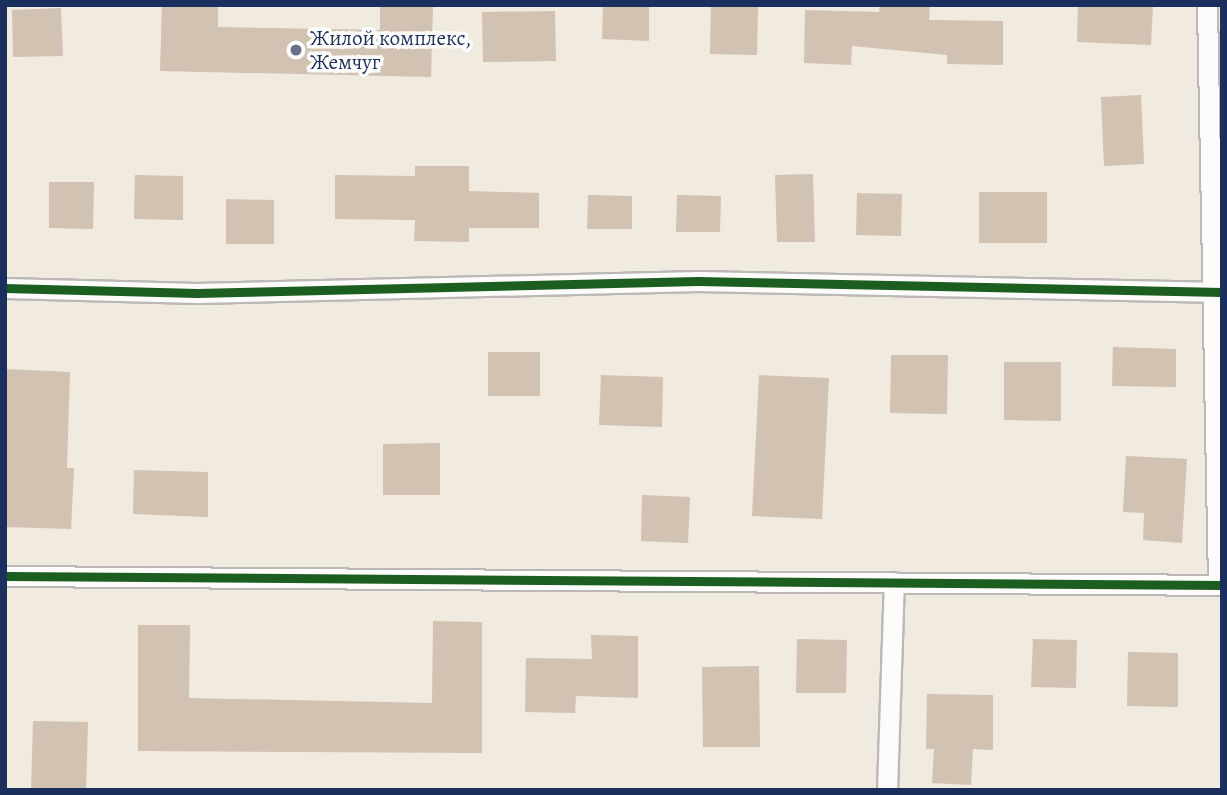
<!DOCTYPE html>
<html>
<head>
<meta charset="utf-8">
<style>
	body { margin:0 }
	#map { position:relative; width:1227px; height:795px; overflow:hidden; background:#f0eadf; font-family:Alegreya,serif }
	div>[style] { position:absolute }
	.building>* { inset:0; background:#d1c2b1 }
	.roads { filter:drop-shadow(2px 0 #bab9b7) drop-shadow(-2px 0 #bab9b7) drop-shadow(0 2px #bab9b7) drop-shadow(0 -2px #bab9b7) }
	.minor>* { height:19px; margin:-9.5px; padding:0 9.5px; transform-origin:9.5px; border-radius:9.5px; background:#fdfcfa }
	.cycleway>* { height:9px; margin:-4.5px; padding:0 4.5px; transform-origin:4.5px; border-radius:4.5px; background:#1b5e20 }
	.dots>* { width:19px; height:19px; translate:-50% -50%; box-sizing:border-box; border:4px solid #fff; border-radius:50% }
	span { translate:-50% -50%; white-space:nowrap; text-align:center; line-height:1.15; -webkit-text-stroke:7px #fff; paint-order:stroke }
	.poi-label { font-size:21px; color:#1b2f5e }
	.left { translate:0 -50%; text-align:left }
	.frame { position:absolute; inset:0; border:7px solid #1b2f5e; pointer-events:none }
</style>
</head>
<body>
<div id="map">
	<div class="building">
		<div style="clip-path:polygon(162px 5px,218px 5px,218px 27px,380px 30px,380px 5px,433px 5px,431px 77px,160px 71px)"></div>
		<div style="clip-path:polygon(603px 5px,649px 5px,649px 41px,602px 39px)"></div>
		<div style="clip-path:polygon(711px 5px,758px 5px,757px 55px,710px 54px)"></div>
		<div style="clip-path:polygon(880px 5px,930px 5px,929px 20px,1003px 21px,1003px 65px,947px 64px,947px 55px,852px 46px,851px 65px,804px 63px,805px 10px,879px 12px)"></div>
		<div style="clip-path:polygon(1078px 5px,1153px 5px,1151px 45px,1077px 42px)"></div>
		<div style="clip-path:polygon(61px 8px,63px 56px,13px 57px,12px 10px)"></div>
		<div style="clip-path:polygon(555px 11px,556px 61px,483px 62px,482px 12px)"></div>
		<div style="clip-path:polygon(1141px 95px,1144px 164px,1104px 166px,1101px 97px)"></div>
		<div style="clip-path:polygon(415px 166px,469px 166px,469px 191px,539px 193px,539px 228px,469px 228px,469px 242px,414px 241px,415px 220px,335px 219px,335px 175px,415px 176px)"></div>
		<div style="clip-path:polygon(813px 174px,815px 242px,777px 242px,775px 175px)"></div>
		<div style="clip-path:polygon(135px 175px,183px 176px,183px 220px,134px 219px)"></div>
		<div style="clip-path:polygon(49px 182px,94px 182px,93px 229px,49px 228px)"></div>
		<div style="clip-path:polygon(979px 192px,1047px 192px,1047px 243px,979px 243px)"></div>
		<div style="clip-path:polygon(857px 193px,902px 194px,901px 236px,856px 235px)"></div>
		<div style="clip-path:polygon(588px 195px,632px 196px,632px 229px,587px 229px)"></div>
		<div style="clip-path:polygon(677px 195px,721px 196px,720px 232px,676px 232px)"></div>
		<div style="clip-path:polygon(226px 199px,274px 200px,274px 244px,226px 244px)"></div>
		<div style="clip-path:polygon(1113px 347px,1176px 349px,1176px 387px,1112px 386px)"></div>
		<div style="clip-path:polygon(488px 352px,540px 352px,540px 396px,488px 396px)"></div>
		<div style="clip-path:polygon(891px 355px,948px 355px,947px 414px,890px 413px)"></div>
		<div style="clip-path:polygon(1004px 362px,1061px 362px,1061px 421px,1004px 420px)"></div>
		<div style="clip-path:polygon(5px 369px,70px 372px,67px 468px,74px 468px,71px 529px,5px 527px)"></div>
		<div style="clip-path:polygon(601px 375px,663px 377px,662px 427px,599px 425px)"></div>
		<div style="clip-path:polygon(759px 375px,829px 378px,822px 519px,752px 516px)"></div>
		<div style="clip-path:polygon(440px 443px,440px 495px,383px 495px,383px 444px)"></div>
		<div style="clip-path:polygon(1126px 456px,1187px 459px,1182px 543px,1143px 540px,1144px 513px,1123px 512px)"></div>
		<div style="clip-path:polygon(134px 470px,208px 472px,208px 517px,133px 514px)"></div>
		<div style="clip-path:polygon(642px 495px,690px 497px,688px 543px,641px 541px)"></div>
		<div style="clip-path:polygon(433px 621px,482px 622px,482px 753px,138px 751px,138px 625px,190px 625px,189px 698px,432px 703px)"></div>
		<div style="clip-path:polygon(591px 635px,638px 636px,638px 698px,576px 696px,575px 713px,525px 712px,526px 658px,592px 659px)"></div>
		<div style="clip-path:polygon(797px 639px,847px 640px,846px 693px,796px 693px)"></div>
		<div style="clip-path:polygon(1033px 639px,1077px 640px,1076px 688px,1031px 687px)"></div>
		<div style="clip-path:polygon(1128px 652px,1178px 653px,1178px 707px,1127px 706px)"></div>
		<div style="clip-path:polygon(759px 666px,760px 747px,703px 747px,702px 667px)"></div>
		<div style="clip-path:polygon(927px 694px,993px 695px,993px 750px,973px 749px,971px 785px,932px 783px,934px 749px,926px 749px)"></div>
		<div style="clip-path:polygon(33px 721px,88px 722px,86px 790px,31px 790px)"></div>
	</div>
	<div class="roads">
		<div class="minor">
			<div style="left:1207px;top:5px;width:580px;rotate:88.91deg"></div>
			<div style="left:5px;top:288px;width:192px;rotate:1.5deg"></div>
			<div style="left:197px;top:293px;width:501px;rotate:-1.37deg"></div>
			<div style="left:698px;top:281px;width:524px;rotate:1.2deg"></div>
			<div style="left:5px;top:576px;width:1217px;rotate:0.42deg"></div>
			<div style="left:887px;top:790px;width:208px;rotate:-88.1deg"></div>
		</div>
	</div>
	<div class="cycleway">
		<div style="left:5px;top:288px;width:192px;rotate:1.5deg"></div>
		<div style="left:197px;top:293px;width:501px;rotate:-1.37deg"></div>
		<div style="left:698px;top:281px;width:524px;rotate:1.2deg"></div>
		<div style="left:5px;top:576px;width:1217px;rotate:0.42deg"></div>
	</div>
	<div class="dots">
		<div style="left:296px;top:50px;background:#66708b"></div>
	</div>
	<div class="poi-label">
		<span class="left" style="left:310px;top:50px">Жилой комплекс,<br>Жемчуг</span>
	</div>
	<div class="frame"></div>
</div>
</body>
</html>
